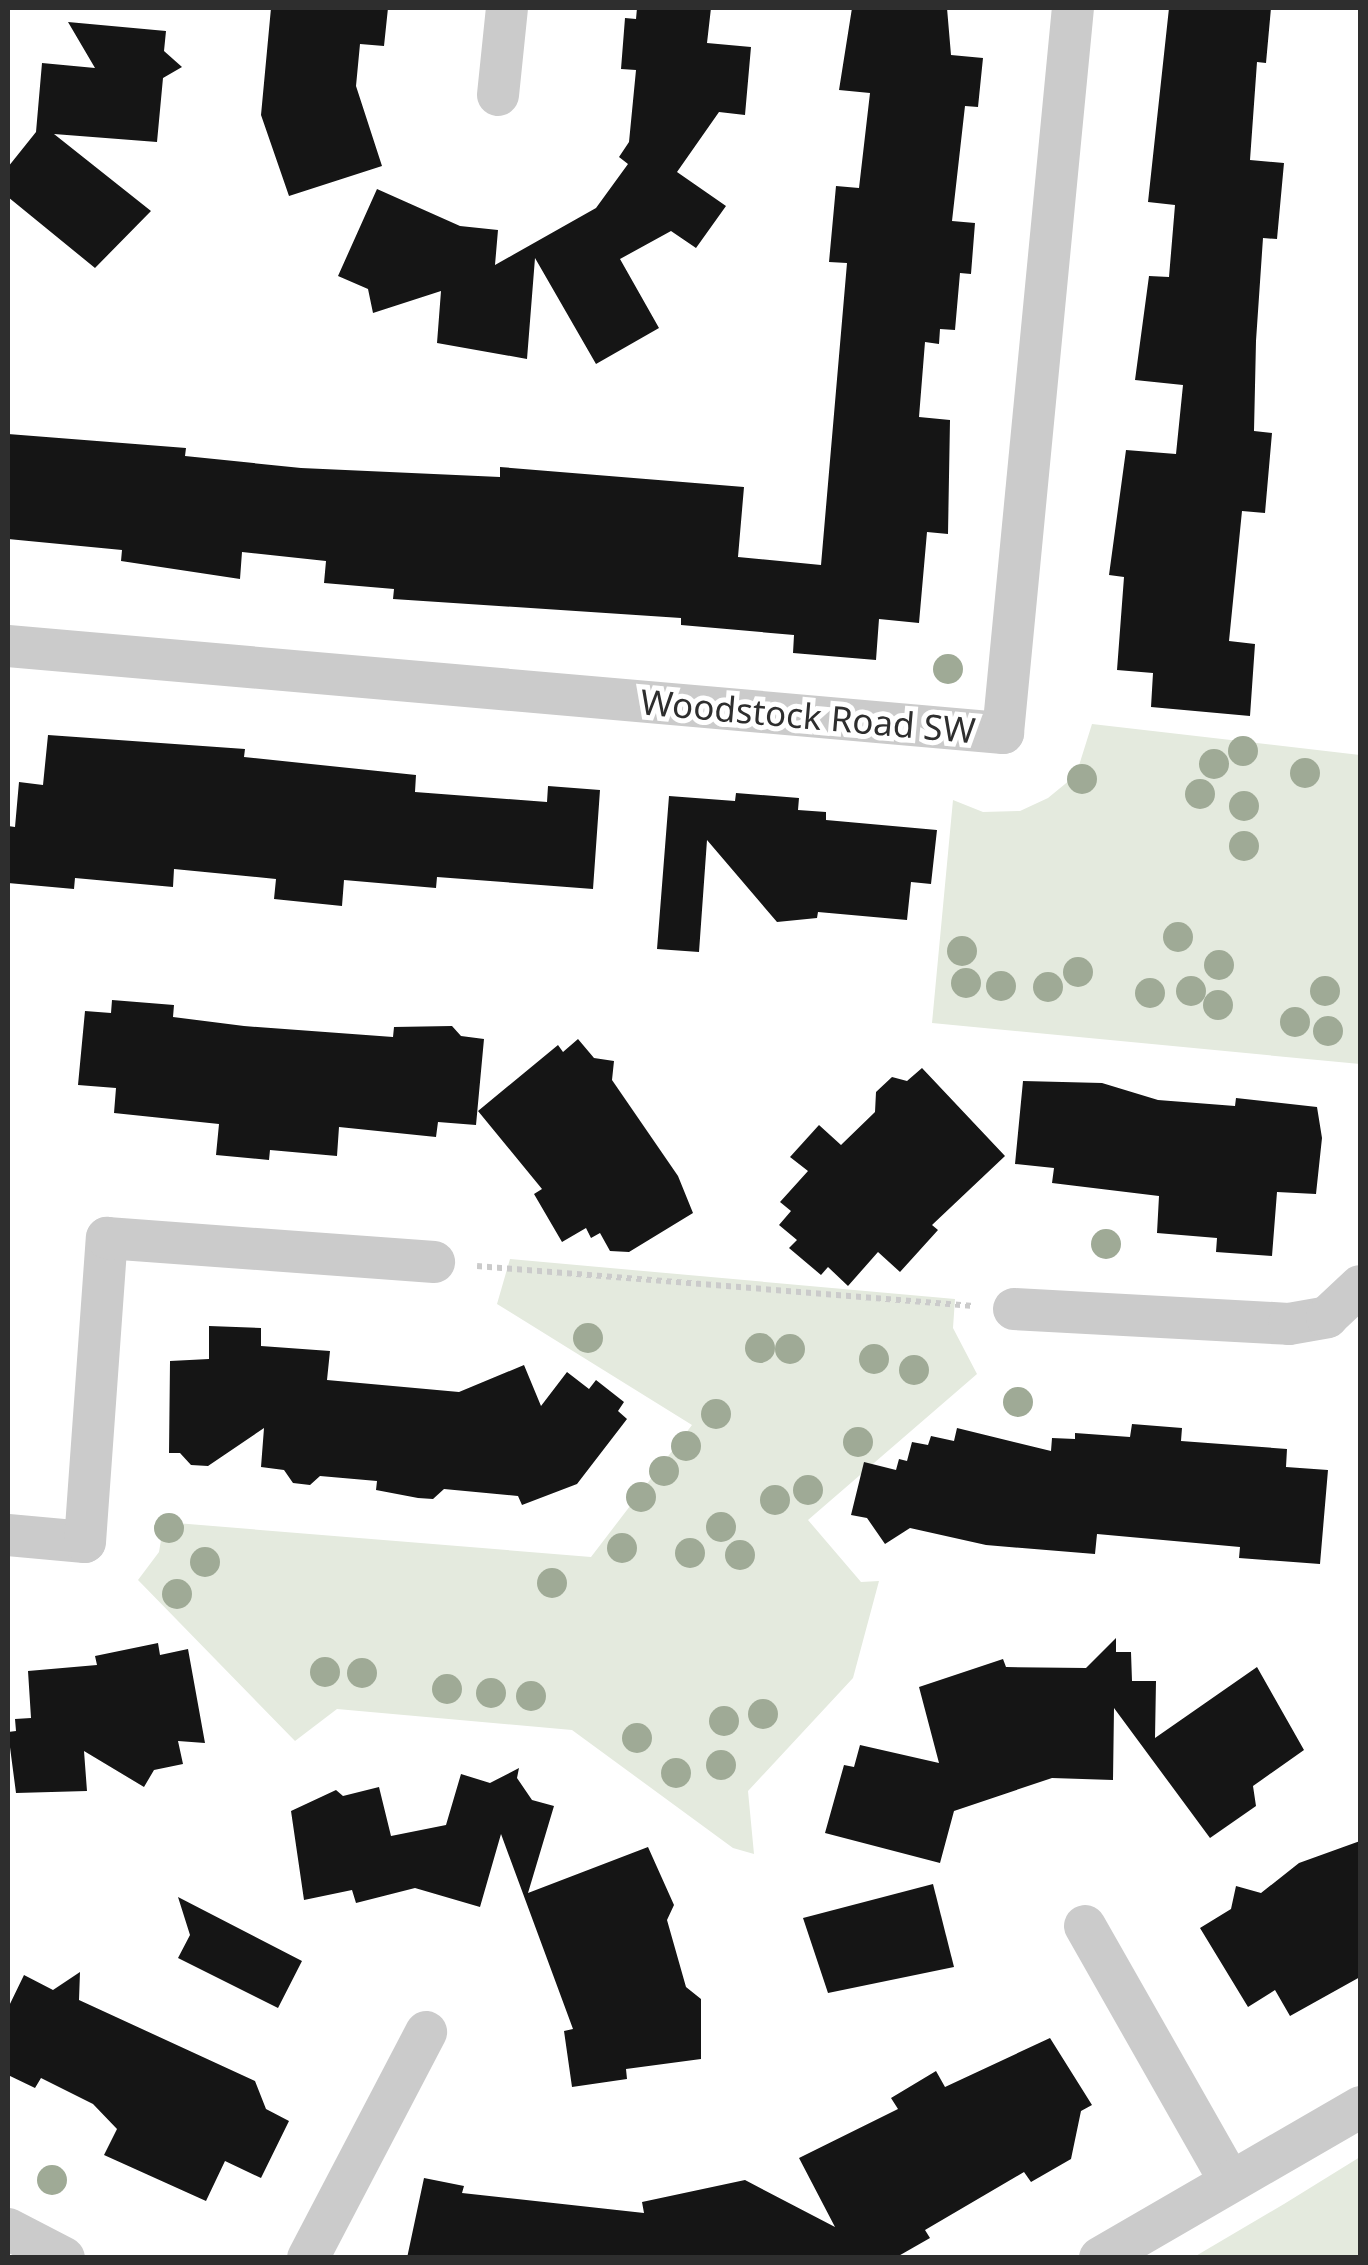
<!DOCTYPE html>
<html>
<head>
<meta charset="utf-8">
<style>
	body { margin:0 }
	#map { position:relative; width:1368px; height:2265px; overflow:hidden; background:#fff; font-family:"Noto Sans",sans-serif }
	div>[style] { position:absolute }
	.green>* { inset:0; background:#e4eade }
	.building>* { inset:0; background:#151515 }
	.path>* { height:6px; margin-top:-3px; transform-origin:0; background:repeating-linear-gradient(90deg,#cbcbcb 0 5px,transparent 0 10px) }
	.minor>* { height:42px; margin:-21px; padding:0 21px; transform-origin:21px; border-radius:21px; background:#cbcbcb }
	.trees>* { width:30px; height:30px; margin:-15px; border-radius:50%; background:#9faa96 }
	span { translate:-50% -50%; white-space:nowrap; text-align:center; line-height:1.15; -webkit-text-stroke:10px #fff; paint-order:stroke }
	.street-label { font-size:35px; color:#2e2e2e }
	.frame { position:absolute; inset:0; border:10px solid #2e2e2e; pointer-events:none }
</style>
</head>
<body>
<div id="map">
	<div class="green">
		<div style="clip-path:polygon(1092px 724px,1360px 755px,1360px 1064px,932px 1023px,953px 800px,983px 812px,1020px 811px,1048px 798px,1076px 775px)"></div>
		<div style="clip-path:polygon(510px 1259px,955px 1299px,953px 1328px,977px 1374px,808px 1520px,861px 1582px,879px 1581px,853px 1678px,748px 1791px,754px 1854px,733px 1848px,572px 1730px,337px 1709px,295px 1741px,138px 1580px,159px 1552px,164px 1522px,591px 1557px,692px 1425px,497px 1304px)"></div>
		<div style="clip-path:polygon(1360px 2157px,1360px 2257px,1194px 2257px,1284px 2204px)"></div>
	</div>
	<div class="building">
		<div style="clip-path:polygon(271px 8px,388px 8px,384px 46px,360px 44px,356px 86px,382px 166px,289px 196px,261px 115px)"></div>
		<div style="clip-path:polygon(637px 8px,711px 8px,707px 43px,751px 47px,745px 115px,719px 112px,677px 172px,726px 206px,696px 248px,671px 231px,620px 259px,659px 328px,596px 364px,535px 258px,527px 359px,437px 343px,441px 291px,373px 313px,368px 289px,338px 276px,377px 189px,460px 226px,498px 230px,495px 265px,596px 208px,628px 164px,619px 157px,629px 142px,636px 70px,621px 69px,625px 18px,636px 19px)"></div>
		<div style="clip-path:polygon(852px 8px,947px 8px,951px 55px,983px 58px,978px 107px,965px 106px,952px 221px,975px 223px,971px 274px,960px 273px,955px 330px,940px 329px,939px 344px,925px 342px,919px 417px,950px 420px,948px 534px,927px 532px,919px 623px,879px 619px,876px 660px,793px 653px,794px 635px,681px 625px,681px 618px,393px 599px,394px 589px,324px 583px,326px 561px,242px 552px,240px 579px,121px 561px,122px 550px,8px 539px,8px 434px,186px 448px,185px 456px,301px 468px,500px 477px,500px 467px,744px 487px,738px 557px,821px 565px,847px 263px,829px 262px,836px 186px,859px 188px,870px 93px,839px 90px)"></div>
		<div style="clip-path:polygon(1169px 8px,1271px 8px,1266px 63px,1257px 62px,1250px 160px,1284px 163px,1277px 239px,1263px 238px,1256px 341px,1254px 431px,1272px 433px,1265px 513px,1242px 511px,1229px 641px,1255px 644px,1250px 716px,1151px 707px,1153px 673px,1117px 670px,1124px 577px,1109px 575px,1126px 450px,1176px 454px,1183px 385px,1135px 380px,1149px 276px,1169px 277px,1175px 205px,1148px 202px)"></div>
		<div style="clip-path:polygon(68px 22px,166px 31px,164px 51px,182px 67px,163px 78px,157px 142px,54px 134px,151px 211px,95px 268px,8px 197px,8px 167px,36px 132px,42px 63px,95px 68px)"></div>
		<div style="clip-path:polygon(48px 735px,245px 749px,244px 757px,416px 775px,415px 792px,547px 802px,548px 786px,600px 790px,593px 889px,437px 877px,436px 888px,344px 880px,342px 906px,274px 899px,276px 879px,174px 869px,173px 887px,75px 878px,74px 889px,8px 883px,8px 826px,15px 827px,19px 782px,43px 785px)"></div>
		<div style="clip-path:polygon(736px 793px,799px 798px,798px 810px,826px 812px,826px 820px,937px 830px,931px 884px,911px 882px,907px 920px,818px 912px,817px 918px,777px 922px,707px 840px,699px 952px,657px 949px,669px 796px,735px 801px)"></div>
		<div style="clip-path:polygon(112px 1000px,174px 1005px,173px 1017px,244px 1026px,393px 1037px,394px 1027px,452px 1026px,461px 1036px,484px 1039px,476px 1125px,438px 1122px,436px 1137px,339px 1127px,337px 1156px,270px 1150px,269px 1160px,216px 1155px,219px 1124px,114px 1113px,116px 1088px,78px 1085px,85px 1011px,111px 1013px)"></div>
		<div style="clip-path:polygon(578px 1039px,594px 1058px,614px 1061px,612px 1080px,678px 1176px,693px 1213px,629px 1252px,610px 1251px,600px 1233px,591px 1238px,586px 1228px,562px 1242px,534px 1194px,542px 1189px,478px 1111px,558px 1045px,563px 1052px)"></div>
		<div style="clip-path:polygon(922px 1068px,1005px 1156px,932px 1225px,938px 1230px,900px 1272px,878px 1252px,848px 1286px,828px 1267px,821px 1275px,789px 1248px,797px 1240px,779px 1225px,791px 1211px,780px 1202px,808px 1171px,790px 1157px,819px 1125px,841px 1145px,875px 1112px,876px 1092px,892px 1077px,907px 1081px)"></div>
		<div style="clip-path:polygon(1023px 1081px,1102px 1083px,1158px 1100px,1235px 1106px,1236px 1098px,1317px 1107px,1322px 1138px,1316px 1194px,1277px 1192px,1272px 1256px,1216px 1252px,1217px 1238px,1157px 1233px,1159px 1196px,1052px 1183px,1054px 1168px,1015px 1164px)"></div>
		<div style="clip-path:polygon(209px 1326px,261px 1328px,261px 1346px,330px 1351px,327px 1380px,459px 1392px,524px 1365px,541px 1406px,567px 1372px,589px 1389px,596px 1380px,624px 1402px,618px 1411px,627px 1419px,577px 1484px,522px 1505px,518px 1496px,444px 1489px,433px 1499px,418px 1498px,376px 1490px,377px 1481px,320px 1476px,310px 1485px,293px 1483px,284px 1470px,261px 1467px,264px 1428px,208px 1466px,191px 1465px,180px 1453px,169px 1453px,170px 1361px,209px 1359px)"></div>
		<div style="clip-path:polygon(1132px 1424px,1182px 1428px,1181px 1441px,1287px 1449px,1286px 1467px,1328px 1470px,1320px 1564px,1239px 1558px,1240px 1547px,1097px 1534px,1095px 1554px,986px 1545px,910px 1528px,885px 1544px,867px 1518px,851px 1515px,864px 1462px,896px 1470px,899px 1459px,907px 1461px,912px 1442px,928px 1445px,931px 1436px,954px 1441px,957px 1428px,1051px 1451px,1052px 1438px,1075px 1439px,1075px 1433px,1130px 1437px)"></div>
		<div style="clip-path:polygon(1116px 1638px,1116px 1652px,1131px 1652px,1132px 1681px,1156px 1681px,1155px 1738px,1257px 1667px,1304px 1750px,1253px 1786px,1256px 1806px,1210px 1838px,1114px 1708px,1113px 1780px,1052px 1778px,954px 1811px,940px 1863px,825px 1833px,844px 1765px,854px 1767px,860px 1745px,939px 1763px,919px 1687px,1003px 1659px,1006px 1667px,1086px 1668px)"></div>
		<div style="clip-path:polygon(158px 1643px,160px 1655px,188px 1649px,205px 1743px,178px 1741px,183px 1764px,154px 1770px,144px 1787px,84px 1751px,87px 1791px,16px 1793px,8px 1732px,16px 1731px,15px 1719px,31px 1718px,28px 1671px,97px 1665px,95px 1656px)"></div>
		<div style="clip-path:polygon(519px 1768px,517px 1778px,532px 1800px,554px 1806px,528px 1893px,648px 1847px,674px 1905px,667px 1920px,686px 1987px,701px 1999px,701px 2059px,626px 2069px,627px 2079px,572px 2087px,564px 2031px,573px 2029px,501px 1834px,480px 1907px,415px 1888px,356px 1903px,352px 1890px,304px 1900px,291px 1811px,336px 1790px,343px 1796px,379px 1787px,391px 1836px,446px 1825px,461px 1774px,490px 1783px)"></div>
		<div style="clip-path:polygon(1360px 1841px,1360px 1977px,1290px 2016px,1275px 1990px,1248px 2007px,1200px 1928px,1231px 1909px,1236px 1886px,1261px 1893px,1299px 1863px)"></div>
		<div style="clip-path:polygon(933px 1884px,954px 1967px,828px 1993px,803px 1918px)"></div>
		<div style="clip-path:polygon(178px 1897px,302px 1961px,278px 2008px,178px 1958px,190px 1935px)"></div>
		<div style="clip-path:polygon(80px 1972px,79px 2000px,255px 2081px,266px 2109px,289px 2121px,261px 2178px,225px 2161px,206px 2201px,104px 2155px,117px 2129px,93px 2104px,41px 2078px,35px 2088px,8px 2075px,8px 2008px,24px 1975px,53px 1990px)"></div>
		<div style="clip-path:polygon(1050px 2038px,1092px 2105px,1081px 2111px,1071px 2159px,1031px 2182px,1024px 2172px,925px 2230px,930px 2238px,895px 2258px,407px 2258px,424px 2178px,464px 2186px,462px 2193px,644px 2213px,642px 2202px,745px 2180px,835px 2227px,799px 2158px,898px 2109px,891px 2098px,936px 2071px,945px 2087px)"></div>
	</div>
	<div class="path">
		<div style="left:477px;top:1266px;width:498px;rotate:4.6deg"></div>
	</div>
	<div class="minor">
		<div style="left:498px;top:95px;width:87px;rotate:-84.1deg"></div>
		<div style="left:8px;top:646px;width:999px;rotate:5deg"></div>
		<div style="left:1003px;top:733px;width:728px;rotate:-84.49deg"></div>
		<div style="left:1014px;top:1309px;width:275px;rotate:3.1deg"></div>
		<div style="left:1289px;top:1324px;width:39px;rotate:-10deg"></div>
		<div style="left:1327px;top:1317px;width:45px;rotate:-43.2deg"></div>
		<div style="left:8px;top:1535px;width:77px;rotate:5.2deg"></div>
		<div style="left:85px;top:1542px;width:305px;rotate:-85.9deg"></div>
		<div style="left:107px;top:1238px;width:328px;rotate:4.2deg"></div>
		<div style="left:1085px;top:1926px;width:293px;rotate:60.4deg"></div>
		<div style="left:8px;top:2229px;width:63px;rotate:27.4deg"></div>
		<div style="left:308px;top:2258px;width:255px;rotate:-62.4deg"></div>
		<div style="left:1100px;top:2258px;width:301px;rotate:-30.1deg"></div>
	</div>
	<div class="trees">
		<div style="left:948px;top:669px"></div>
		<div style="left:1243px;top:751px"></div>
		<div style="left:1214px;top:764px"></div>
		<div style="left:1305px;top:773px"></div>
		<div style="left:1082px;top:779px"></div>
		<div style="left:1200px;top:794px"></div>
		<div style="left:1244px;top:806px"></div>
		<div style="left:1244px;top:846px"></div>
		<div style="left:1178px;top:937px"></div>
		<div style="left:962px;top:951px"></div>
		<div style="left:1219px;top:965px"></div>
		<div style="left:1078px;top:972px"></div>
		<div style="left:966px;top:983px"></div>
		<div style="left:1001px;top:986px"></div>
		<div style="left:1048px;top:987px"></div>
		<div style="left:1191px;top:991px"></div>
		<div style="left:1325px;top:991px"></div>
		<div style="left:1150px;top:993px"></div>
		<div style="left:1218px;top:1005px"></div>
		<div style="left:1295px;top:1022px"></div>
		<div style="left:1328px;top:1031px"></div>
		<div style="left:1106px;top:1244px"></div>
		<div style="left:588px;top:1338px"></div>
		<div style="left:760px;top:1348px"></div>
		<div style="left:790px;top:1349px"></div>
		<div style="left:874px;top:1359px"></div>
		<div style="left:914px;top:1370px"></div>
		<div style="left:1018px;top:1402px"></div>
		<div style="left:716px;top:1414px"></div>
		<div style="left:858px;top:1442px"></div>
		<div style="left:686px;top:1446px"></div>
		<div style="left:664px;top:1471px"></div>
		<div style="left:808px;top:1490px"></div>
		<div style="left:641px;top:1497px"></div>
		<div style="left:775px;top:1500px"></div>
		<div style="left:721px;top:1527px"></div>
		<div style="left:169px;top:1528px"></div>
		<div style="left:622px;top:1548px"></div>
		<div style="left:690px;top:1553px"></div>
		<div style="left:740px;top:1555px"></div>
		<div style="left:205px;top:1562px"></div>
		<div style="left:552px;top:1583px"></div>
		<div style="left:177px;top:1594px"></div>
		<div style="left:325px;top:1672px"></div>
		<div style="left:362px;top:1673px"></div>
		<div style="left:447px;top:1689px"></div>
		<div style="left:491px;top:1693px"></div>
		<div style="left:531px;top:1696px"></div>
		<div style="left:763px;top:1714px"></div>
		<div style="left:724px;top:1721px"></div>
		<div style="left:637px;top:1738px"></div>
		<div style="left:721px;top:1765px"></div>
		<div style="left:676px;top:1773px"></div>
		<div style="left:52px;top:2180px"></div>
	</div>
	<div class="street-label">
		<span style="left:808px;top:716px;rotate:5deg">Woodstock Road SW</span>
	</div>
	<div class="frame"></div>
</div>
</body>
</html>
